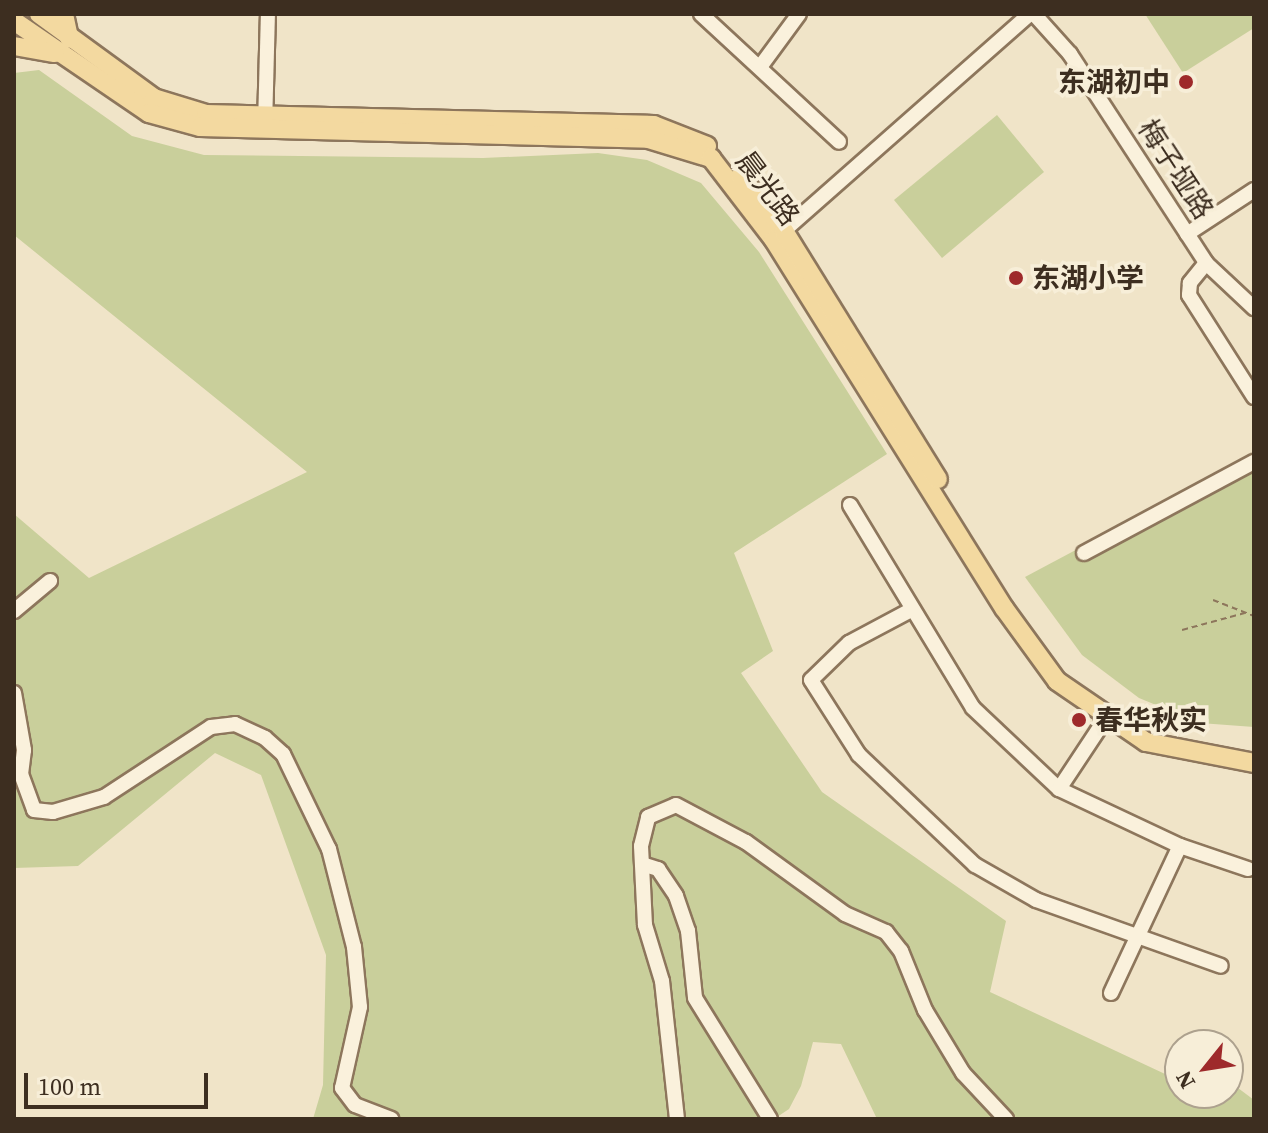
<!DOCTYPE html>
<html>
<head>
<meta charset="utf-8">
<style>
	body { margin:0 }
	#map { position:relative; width:1268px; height:1133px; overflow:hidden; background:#f0e4c8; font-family:"Source Serif 4","Noto Sans SC",serif }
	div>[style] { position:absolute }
	.green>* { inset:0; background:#c9cf9b }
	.path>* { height:2px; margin-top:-1px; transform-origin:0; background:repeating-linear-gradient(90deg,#8d765c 0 6px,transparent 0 10px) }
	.roads { filter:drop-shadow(2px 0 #8d765c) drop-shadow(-2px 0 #8d765c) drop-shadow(0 2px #8d765c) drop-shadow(0 -2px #8d765c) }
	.minor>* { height:14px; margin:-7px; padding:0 7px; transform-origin:7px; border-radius:7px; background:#faf1dc }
	.major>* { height:18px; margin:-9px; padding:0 9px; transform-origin:9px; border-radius:9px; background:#f3d9a0 }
	.dots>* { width:22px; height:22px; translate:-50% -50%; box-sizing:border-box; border:4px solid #f7eed8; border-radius:50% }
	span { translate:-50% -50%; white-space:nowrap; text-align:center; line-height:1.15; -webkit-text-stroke:7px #f7eed8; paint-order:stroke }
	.poi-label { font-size:28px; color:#3d2e20; font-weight:700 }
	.right { translate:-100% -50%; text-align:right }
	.left { translate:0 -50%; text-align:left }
	.street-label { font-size:28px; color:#3d2e20 }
	.frame { position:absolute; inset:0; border:16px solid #3d2e20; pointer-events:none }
	.north { position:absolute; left:1164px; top:1029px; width:80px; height:80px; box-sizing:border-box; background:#f7eed8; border:2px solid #ada18e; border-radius:50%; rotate:240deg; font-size:22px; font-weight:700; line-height:32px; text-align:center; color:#3d2e20 }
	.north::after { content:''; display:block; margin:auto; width:28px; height:36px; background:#9e2a2b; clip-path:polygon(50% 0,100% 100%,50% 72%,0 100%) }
	.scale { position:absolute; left:24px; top:1073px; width:184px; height:36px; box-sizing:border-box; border:4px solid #3d2e20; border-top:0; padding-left:10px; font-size:24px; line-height:28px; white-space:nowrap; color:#3d2e20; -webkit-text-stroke:6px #f7eed8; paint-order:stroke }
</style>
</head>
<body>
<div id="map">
	<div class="green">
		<div style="clip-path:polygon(1145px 14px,1254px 14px,1254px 28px,1183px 73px)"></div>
		<div style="clip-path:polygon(39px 70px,132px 136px,204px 155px,483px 158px,598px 153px,647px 160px,701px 183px,759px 252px,887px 454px,734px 553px,773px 651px,741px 673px,822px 792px,1006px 921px,990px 992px,1180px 1081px,1180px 1093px,1228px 1093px,1228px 1086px,1234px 1085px,1254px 1100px,1254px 1119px,877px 1119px,841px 1044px,813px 1042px,801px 1086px,789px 1109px,774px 1119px,313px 1119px,323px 1085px,326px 955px,261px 775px,215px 753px,78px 866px,14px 868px,14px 514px,89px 578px,307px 472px,14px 235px,14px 73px)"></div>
		<div style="clip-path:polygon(997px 115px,1044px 172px,942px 258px,894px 200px)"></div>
		<div style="clip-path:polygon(1254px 455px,1254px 727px,1200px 723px,1139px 698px,1082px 655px,1025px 577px)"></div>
	</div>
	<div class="path">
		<div style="left:1213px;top:600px;width:44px;rotate:21.3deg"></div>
		<div style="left:1182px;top:630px;width:65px;rotate:-15.1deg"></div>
	</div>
	<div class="roads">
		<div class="minor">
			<div style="left:701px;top:14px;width:188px;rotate:42.8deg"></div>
			<div style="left:1034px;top:14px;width:54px;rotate:48deg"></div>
			<div style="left:1070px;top:54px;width:249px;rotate:56.9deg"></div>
			<div style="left:1206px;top:263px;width:66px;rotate:43.2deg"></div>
			<div style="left:760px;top:67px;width:66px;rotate:-53.7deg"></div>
			<div style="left:265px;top:126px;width:112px;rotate:-88.5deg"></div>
			<div style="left:1187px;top:234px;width:80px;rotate:-33.3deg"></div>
			<div style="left:778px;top:236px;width:336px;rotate:-41.4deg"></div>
			<div style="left:1206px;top:263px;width:26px;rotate:129deg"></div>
			<div style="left:1190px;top:283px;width:12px;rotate:95deg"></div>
			<div style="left:1189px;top:295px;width:121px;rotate:57.5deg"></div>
			<div style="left:850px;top:505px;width:237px;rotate:58.8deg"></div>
			<div style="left:973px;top:708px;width:118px;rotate:43.3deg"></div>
			<div style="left:1059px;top:789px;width:134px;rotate:25.2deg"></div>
			<div style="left:1180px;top:846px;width:72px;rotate:18.7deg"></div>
			<div style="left:1084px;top:553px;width:193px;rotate:-28.2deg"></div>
			<div style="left:911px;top:610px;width:70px;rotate:152deg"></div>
			<div style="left:849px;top:643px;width:53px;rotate:135.8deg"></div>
			<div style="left:811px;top:680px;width:89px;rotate:57.4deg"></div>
			<div style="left:859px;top:755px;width:160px;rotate:43.5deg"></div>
			<div style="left:975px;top:865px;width:70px;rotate:29.8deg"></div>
			<div style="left:1036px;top:900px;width:196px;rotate:19.6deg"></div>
			<div style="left:14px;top:611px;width:47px;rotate:-39.8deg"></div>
			<div style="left:14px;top:693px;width:58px;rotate:80deg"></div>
			<div style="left:24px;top:750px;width:24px;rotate:97deg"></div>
			<div style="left:21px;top:774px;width:38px;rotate:70deg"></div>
			<div style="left:34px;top:810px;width:19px;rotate:6deg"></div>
			<div style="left:53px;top:812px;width:53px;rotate:-16.4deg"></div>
			<div style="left:104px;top:797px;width:128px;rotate:-33.2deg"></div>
			<div style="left:211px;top:727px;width:24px;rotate:-7deg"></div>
			<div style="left:235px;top:724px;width:33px;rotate:25deg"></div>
			<div style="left:265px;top:738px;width:24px;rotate:42deg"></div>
			<div style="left:283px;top:754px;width:106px;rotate:64.2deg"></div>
			<div style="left:329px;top:849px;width:101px;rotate:75.7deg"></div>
			<div style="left:354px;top:947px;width:60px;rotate:84.3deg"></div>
			<div style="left:360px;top:1007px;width:83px;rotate:102.5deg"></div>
			<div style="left:342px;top:1088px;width:21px;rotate:53deg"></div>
			<div style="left:355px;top:1105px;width:39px;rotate:21deg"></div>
			<div style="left:1059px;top:789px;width:85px;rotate:-56.5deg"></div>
			<div style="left:645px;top:865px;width:14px;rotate:17deg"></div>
			<div style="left:658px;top:869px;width:32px;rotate:56deg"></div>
			<div style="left:676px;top:896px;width:37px;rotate:71deg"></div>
			<div style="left:688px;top:931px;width:67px;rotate:84deg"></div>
			<div style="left:695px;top:998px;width:142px;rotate:58.2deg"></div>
			<div style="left:1111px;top:993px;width:162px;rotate:-64.9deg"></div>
			<div style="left:677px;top:1119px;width:139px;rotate:-96.2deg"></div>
			<div style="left:662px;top:981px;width:59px;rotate:-106.9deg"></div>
			<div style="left:645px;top:925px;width:79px;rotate:-92.9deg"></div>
			<div style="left:641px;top:846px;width:30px;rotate:-76deg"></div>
			<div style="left:648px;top:817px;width:30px;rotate:-23deg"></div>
			<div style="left:676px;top:805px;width:79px;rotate:27.9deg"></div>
			<div style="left:746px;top:842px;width:122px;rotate:36deg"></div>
			<div style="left:845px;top:914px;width:45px;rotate:23.7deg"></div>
			<div style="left:886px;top:932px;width:24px;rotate:52deg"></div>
			<div style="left:901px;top:951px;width:64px;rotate:67.9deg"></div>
			<div style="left:925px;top:1010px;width:74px;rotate:58.9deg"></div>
			<div style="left:963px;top:1073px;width:63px;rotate:46.9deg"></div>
		</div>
		<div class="major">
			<div style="left:39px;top:14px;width:142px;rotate:36.1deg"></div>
			<div style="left:154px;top:98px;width:54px;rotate:17.1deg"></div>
			<div style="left:206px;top:114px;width:448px;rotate:1.4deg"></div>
			<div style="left:654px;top:125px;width:57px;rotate:21.6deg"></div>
			<div style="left:64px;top:14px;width:25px;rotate:78deg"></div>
			<div style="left:14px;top:21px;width:163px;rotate:34.3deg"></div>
			<div style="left:149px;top:113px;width:53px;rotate:15.4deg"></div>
			<div style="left:200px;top:127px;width:448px;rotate:1.5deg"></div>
			<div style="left:648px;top:139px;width:66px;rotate:16.8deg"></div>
			<div style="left:711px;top:158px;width:103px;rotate:52.5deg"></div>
			<div style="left:774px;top:240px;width:434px;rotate:58deg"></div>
			<div style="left:1004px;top:608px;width:90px;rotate:54deg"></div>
			<div style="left:1057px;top:681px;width:108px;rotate:34.4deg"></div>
			<div style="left:1146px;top:742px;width:110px;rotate:11deg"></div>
			<div style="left:14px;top:46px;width:41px;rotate:9.9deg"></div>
			<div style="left:740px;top:176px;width:70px;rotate:51.3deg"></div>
			<div style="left:784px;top:231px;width:292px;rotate:58.2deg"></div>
		</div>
	</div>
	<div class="dots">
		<div style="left:1186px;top:82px;background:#9e2a2b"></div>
		<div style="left:1016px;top:278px;background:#9e2a2b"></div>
		<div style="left:1079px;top:720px;background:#9e2a2b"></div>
	</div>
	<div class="poi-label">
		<span class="right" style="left:1170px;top:82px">东湖初中</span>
		<span class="left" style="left:1032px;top:278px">东湖小学</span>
		<span class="left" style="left:1095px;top:720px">春华秋实</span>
	</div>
	<div class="street-label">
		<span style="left:1176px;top:169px;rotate:57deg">梅子垭路</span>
		<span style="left:768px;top:188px;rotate:53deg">晨光路</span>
	</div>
	<div class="frame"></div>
	<div class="north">N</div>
	<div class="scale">100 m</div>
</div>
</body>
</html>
